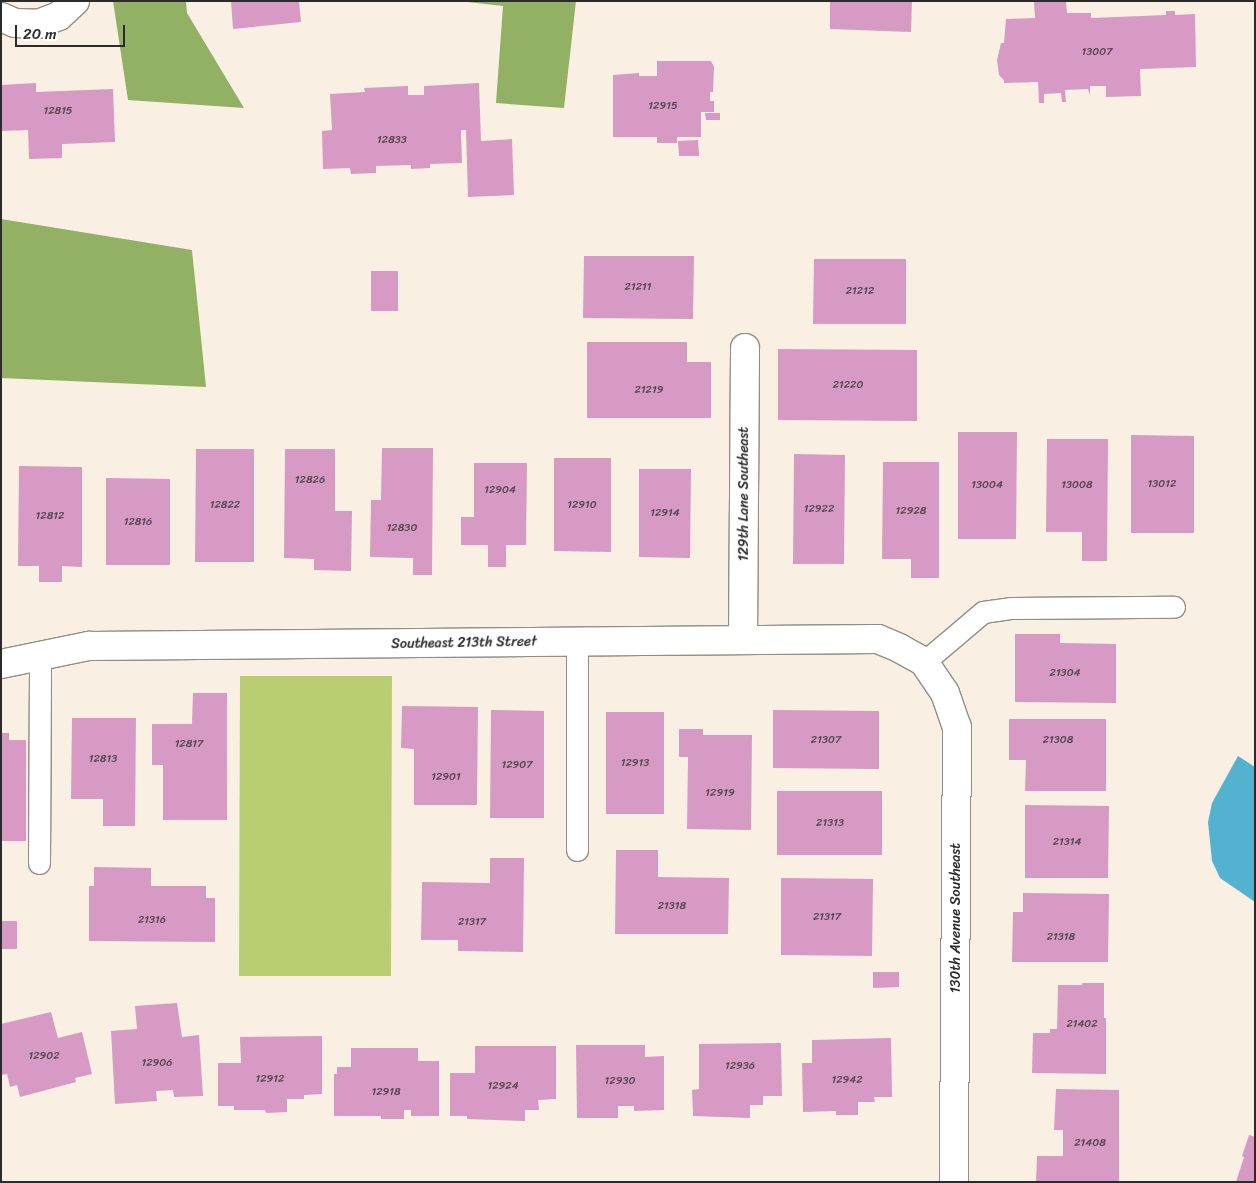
<!DOCTYPE html>
<html>
<head>
<meta charset="utf-8">
<style>
	body { margin:0 }
	#map { position:relative; width:1256px; height:1183px; overflow:hidden; background:#f9f0e3; font-family:Sriracha,sans-serif }
	div>[style] { position:absolute }
	.green>* { inset:0; background:#b9ce72 }
	.forest>* { inset:0; background:#92b164 }
	.water>* { inset:0; background:#52b2d0 }
	.building>* { inset:0; background:#d79ac4 }
	.roads { filter:drop-shadow(1px 0 #928e87) drop-shadow(-1px 0 #928e87) drop-shadow(0 1px #928e87) drop-shadow(0 -1px #928e87) }
	.lane>* { height:21px; margin:-10.5px; padding:0 10.5px; transform-origin:10.5px; border-radius:10.5px; background:#fff }
	.street>* { height:28px; margin:-14px; padding:0 14px; transform-origin:14px; border-radius:14px; background:#fff }
	span { translate:-50% -50%; white-space:nowrap; text-align:center; line-height:1.15; -webkit-text-stroke:4px #fff; paint-order:stroke }
	.number-label { font-size:11px; color:#564751 }
	.number-label span { -webkit-text-stroke-width:0 }
	.street-label { font-size:14px; color:#2b2b2b }
	.frame { position:absolute; inset:0; border:2px solid #2b2b2b; pointer-events:none }
	.scale { position:absolute; left:15px; top:25px; width:110px; height:22px; box-sizing:border-box; border:2px solid #2b2b2b; border-top:0; padding-left:6px; font-size:15px; line-height:18px; white-space:nowrap; color:#2b2b2b; -webkit-text-stroke:4px #fff; paint-order:stroke }
</style>
</head>
<body>
<div id="map">
	<div class="green">
		<div style="clip-path:polygon(240px 676px,392px 676px,391px 976px,239px 976px)"></div>
	</div>
	<div class="forest">
		<div style="clip-path:polygon(113px 1px,186px 1px,187px 13px,244px 108px,128px 100px)"></div>
		<div style="clip-path:polygon(458px 1px,576px 1px,564px 108px,496px 103px,503px 6px)"></div>
		<div style="clip-path:polygon(1px 219px,192px 250px,206px 387px,1px 378px)"></div>
	</div>
	<div class="water">
		<div style="clip-path:polygon(1238px 756px,1255px 767px,1255px 902px,1220px 878px,1212px 861px,1208px 822px,1212px 803px)"></div>
	</div>
	<div class="building">
		<div style="clip-path:polygon(231px 1px,299px 1px,301px 22px,233px 29px)"></div>
		<div style="clip-path:polygon(830px 1px,912px 1px,911px 32px,830px 29px)"></div>
		<div style="clip-path:polygon(1034px 1px,1066px 1px,1067px 13px,1091px 13px,1091px 18px,1166px 15px,1166px 11px,1175px 11px,1175px 15px,1195px 14px,1196px 67px,1140px 69px,1141px 96px,1106px 97px,1106px 86px,1090px 86px,1090px 95px,1088px 89px,1065px 90px,1066px 102px,1062px 102px,1061px 93px,1044px 94px,1044px 103px,1039px 103px,1038px 82px,1004px 83px,1004px 80px,999px 75px,997px 60px,1001px 43px,1004px 43px,1006px 19px,1035px 18px)"></div>
		<div style="clip-path:polygon(657px 61px,711px 61px,714px 67px,713px 92px,710px 92px,710px 101px,714px 101px,714px 112px,701px 112px,701px 137px,677px 137px,677px 143px,657px 143px,657px 137px,613px 137px,613px 75px,639px 73px,639px 76px,657px 76px)"></div>
		<div style="clip-path:polygon(36px 83px,36px 92px,113px 89px,115px 142px,62px 144px,62px 158px,29px 159px,28px 130px,1px 131px,1px 85px)"></div>
		<div style="clip-path:polygon(479px 83px,481px 141px,512px 139px,514px 195px,468px 197px,466px 130px,461px 130px,462px 163px,430px 164px,430px 168px,411px 169px,411px 165px,376px 166px,376px 173px,351px 174px,350px 168px,323px 169px,322px 131px,332px 130px,330px 94px,365px 92px,364px 88px,408px 86px,408px 95px,424px 95px,424px 86px)"></div>
		<div style="clip-path:polygon(705px 113px,720px 113px,720px 120px,706px 120px)"></div>
		<div style="clip-path:polygon(698px 140px,699px 156px,679px 156px,678px 141px)"></div>
		<div style="clip-path:polygon(584px 256px,694px 256px,693px 319px,583px 318px)"></div>
		<div style="clip-path:polygon(814px 259px,906px 259px,906px 324px,813px 324px)"></div>
		<div style="clip-path:polygon(371px 271px,398px 271px,398px 311px,371px 311px)"></div>
		<div style="clip-path:polygon(587px 342px,687px 342px,687px 362px,711px 362px,711px 418px,587px 418px)"></div>
		<div style="clip-path:polygon(778px 349px,917px 350px,917px 421px,778px 420px)"></div>
		<div style="clip-path:polygon(958px 432px,1017px 432px,1016px 539px,958px 539px)"></div>
		<div style="clip-path:polygon(1131px 435px,1194px 436px,1194px 533px,1131px 533px)"></div>
		<div style="clip-path:polygon(1047px 439px,1108px 439px,1107px 561px,1082px 561px,1082px 532px,1046px 532px)"></div>
		<div style="clip-path:polygon(382px 448px,433px 448px,432px 575px,413px 575px,413px 558px,370px 557px,371px 500px,381px 500px)"></div>
		<div style="clip-path:polygon(196px 449px,254px 449px,254px 562px,195px 562px)"></div>
		<div style="clip-path:polygon(285px 449px,335px 449px,335px 511px,352px 511px,351px 571px,314px 570px,314px 559px,284px 558px)"></div>
		<div style="clip-path:polygon(794px 454px,845px 455px,844px 564px,793px 564px)"></div>
		<div style="clip-path:polygon(554px 458px,611px 458px,611px 552px,554px 551px)"></div>
		<div style="clip-path:polygon(883px 462px,939px 462px,939px 578px,911px 578px,911px 559px,882px 559px)"></div>
		<div style="clip-path:polygon(474px 463px,527px 463px,526px 545px,506px 545px,506px 567px,488px 567px,488px 545px,461px 545px,461px 517px,474px 517px)"></div>
		<div style="clip-path:polygon(19px 466px,82px 467px,82px 567px,62px 566px,62px 582px,39px 582px,39px 566px,18px 566px)"></div>
		<div style="clip-path:polygon(639px 469px,691px 469px,690px 558px,639px 557px)"></div>
		<div style="clip-path:polygon(106px 478px,170px 479px,170px 565px,106px 565px)"></div>
		<div style="clip-path:polygon(1015px 634px,1060px 634px,1060px 643px,1116px 644px,1116px 703px,1015px 702px)"></div>
		<div style="clip-path:polygon(193px 693px,227px 693px,227px 820px,163px 820px,163px 765px,152px 765px,152px 724px,192px 724px)"></div>
		<div style="clip-path:polygon(402px 706px,478px 707px,477px 805px,414px 805px,414px 749px,401px 748px)"></div>
		<div style="clip-path:polygon(491px 710px,544px 711px,544px 818px,490px 818px)"></div>
		<div style="clip-path:polygon(773px 710px,879px 711px,879px 769px,773px 768px)"></div>
		<div style="clip-path:polygon(606px 712px,664px 712px,664px 814px,606px 814px)"></div>
		<div style="clip-path:polygon(72px 718px,136px 718px,135px 826px,103px 826px,103px 799px,71px 799px)"></div>
		<div style="clip-path:polygon(1009px 719px,1106px 719px,1106px 791px,1025px 791px,1026px 760px,1009px 760px)"></div>
		<div style="clip-path:polygon(679px 729px,703px 729px,703px 735px,752px 735px,751px 830px,687px 829px,688px 757px,679px 757px)"></div>
		<div style="clip-path:polygon(1px 733px,9px 733px,9px 740px,26px 740px,26px 841px,1px 841px)"></div>
		<div style="clip-path:polygon(777px 791px,882px 791px,882px 855px,777px 855px)"></div>
		<div style="clip-path:polygon(1025px 805px,1109px 806px,1108px 878px,1025px 878px)"></div>
		<div style="clip-path:polygon(616px 850px,658px 850px,658px 877px,729px 878px,728px 934px,615px 934px)"></div>
		<div style="clip-path:polygon(490px 858px,524px 858px,523px 952px,458px 951px,458px 940px,421px 940px,422px 882px,490px 883px)"></div>
		<div style="clip-path:polygon(94px 867px,151px 868px,151px 886px,206px 886px,206px 898px,215px 898px,215px 942px,89px 941px,89px 886px,94px 886px)"></div>
		<div style="clip-path:polygon(781px 878px,873px 879px,872px 956px,781px 955px)"></div>
		<div style="clip-path:polygon(1023px 893px,1109px 894px,1108px 962px,1012px 962px,1013px 912px,1023px 912px)"></div>
		<div style="clip-path:polygon(1px 921px,17px 921px,17px 949px,1px 949px)"></div>
		<div style="clip-path:polygon(873px 972px,899px 972px,899px 987px,873px 988px)"></div>
		<div style="clip-path:polygon(1082px 983px,1104px 983px,1104px 1018px,1106px 1018px,1106px 1074px,1032px 1073px,1033px 1033px,1050px 1033px,1050px 1029px,1057px 1029px,1058px 985px,1082px 985px)"></div>
		<div style="clip-path:polygon(177px 1003px,182px 1037px,199px 1035px,203px 1096px,174px 1097px,173px 1090px,156px 1091px,157px 1101px,115px 1104px,111px 1031px,137px 1029px,135px 1006px)"></div>
		<div style="clip-path:polygon(51px 1012px,58px 1038px,82px 1032px,92px 1074px,75px 1078px,76px 1082px,20px 1097px,17px 1085px,10px 1087px,7px 1074px,1px 1075px,1px 1024px)"></div>
		<div style="clip-path:polygon(322px 1036px,322px 1094px,304px 1095px,304px 1099px,287px 1099px,287px 1112px,266px 1113px,265px 1110px,234px 1110px,234px 1106px,218px 1106px,218px 1063px,241px 1063px,240px 1037px)"></div>
		<div style="clip-path:polygon(891px 1038px,892px 1097px,874px 1097px,875px 1102px,858px 1102px,858px 1115px,836px 1115px,836px 1111px,803px 1112px,802px 1063px,812px 1063px,812px 1040px)"></div>
		<div style="clip-path:polygon(781px 1043px,782px 1096px,763px 1096px,763px 1105px,750px 1105px,750px 1118px,693px 1116px,692px 1090px,699px 1089px,699px 1044px)"></div>
		<div style="clip-path:polygon(576px 1045px,645px 1045px,645px 1057px,664px 1056px,664px 1110px,634px 1111px,634px 1106px,618px 1106px,618px 1118px,577px 1118px)"></div>
		<div style="clip-path:polygon(475px 1046px,556px 1046px,556px 1099px,538px 1100px,539px 1110px,525px 1110px,525px 1121px,467px 1119px,467px 1116px,450px 1116px,450px 1073px,475px 1073px)"></div>
		<div style="clip-path:polygon(351px 1048px,418px 1048px,418px 1061px,439px 1061px,439px 1116px,411px 1116px,411px 1110px,404px 1110px,404px 1119px,381px 1119px,381px 1116px,334px 1116px,334px 1074px,337px 1074px,337px 1067px,351px 1067px)"></div>
		<div style="clip-path:polygon(1056px 1089px,1119px 1090px,1119px 1182px,1036px 1182px,1037px 1156px,1063px 1156px,1063px 1130px,1054px 1130px)"></div>
		<div style="clip-path:polygon(1249px 1135px,1255px 1137px,1255px 1182px,1236px 1182px,1244px 1157px,1242px 1156px)"></div>
	</div>
	<div class="roads">
		<div class="lane">
			<div style="left:577px;top:642px;width:208px;rotate:90deg"></div>
			<div style="left:924px;top:662px;width:77px;rotate:-40.3deg"></div>
			<div style="left:983px;top:612px;width:29px;rotate:-8deg"></div>
			<div style="left:1012px;top:608px;width:162px;rotate:-0.4deg"></div>
			<div style="left:39px;top:863px;width:207px;rotate:-89.7deg"></div>
		</div>
		<div class="street">
			<div style="left:1px;top:17px;width:15px;rotate:23deg"></div>
			<div style="left:15px;top:23px;width:23px;rotate:2deg"></div>
			<div style="left:38px;top:24px;width:22px;rotate:-21deg"></div>
			<div style="left:59px;top:16px;width:22px;rotate:-43deg"></div>
			<div style="left:743px;top:640px;width:292px;rotate:-89.6deg"></div>
			<div style="left:1px;top:664px;width:90px;rotate:-11.6deg"></div>
			<div style="left:89px;top:646px;width:789px;rotate:-0.51deg"></div>
			<div style="left:878px;top:639px;width:23px;rotate:23deg"></div>
			<div style="left:899px;top:648px;width:29px;rotate:29deg"></div>
			<div style="left:924px;top:662px;width:37px;rotate:56deg"></div>
			<div style="left:945px;top:693px;width:36px;rotate:71deg"></div>
			<div style="left:957px;top:727px;width:455px;rotate:90.4deg"></div>
		</div>
	</div>
	<div class="number-label">
		<span style="left:1097px;top:52px">13007</span>
		<span style="left:663px;top:106px">12915</span>
		<span style="left:58px;top:111px">12815</span>
		<span style="left:392px;top:140px">12833</span>
		<span style="left:638px;top:287px">21211</span>
		<span style="left:860px;top:291px">21212</span>
		<span style="left:848px;top:385px">21220</span>
		<span style="left:649px;top:390px">21219</span>
		<span style="left:310px;top:480px">12826</span>
		<span style="left:1162px;top:484px">13012</span>
		<span style="left:987px;top:485px">13004</span>
		<span style="left:1077px;top:485px">13008</span>
		<span style="left:500px;top:490px">12904</span>
		<span style="left:225px;top:505px">12822</span>
		<span style="left:582px;top:505px">12910</span>
		<span style="left:819px;top:509px">12922</span>
		<span style="left:911px;top:511px">12928</span>
		<span style="left:665px;top:513px">12914</span>
		<span style="left:50px;top:516px">12812</span>
		<span style="left:138px;top:522px">12816</span>
		<span style="left:402px;top:528px">12830</span>
		<span style="left:1065px;top:673px">21304</span>
		<span style="left:826px;top:740px">21307</span>
		<span style="left:1058px;top:740px">21308</span>
		<span style="left:189px;top:744px">12817</span>
		<span style="left:103px;top:759px">12813</span>
		<span style="left:635px;top:763px">12913</span>
		<span style="left:517px;top:765px">12907</span>
		<span style="left:446px;top:777px">12901</span>
		<span style="left:720px;top:793px">12919</span>
		<span style="left:830px;top:823px">21313</span>
		<span style="left:1067px;top:842px">21314</span>
		<span style="left:672px;top:906px">21318</span>
		<span style="left:827px;top:917px">21317</span>
		<span style="left:152px;top:920px">21316</span>
		<span style="left:472px;top:922px">21317</span>
		<span style="left:1061px;top:937px">21318</span>
		<span style="left:1082px;top:1024px">21402</span>
		<span style="left:44px;top:1056px">12902</span>
		<span style="left:157px;top:1063px">12906</span>
		<span style="left:740px;top:1066px">12936</span>
		<span style="left:270px;top:1079px">12912</span>
		<span style="left:847px;top:1080px">12942</span>
		<span style="left:620px;top:1081px">12930</span>
		<span style="left:503px;top:1086px">12924</span>
		<span style="left:386px;top:1092px">12918</span>
		<span style="left:1090px;top:1143px">21408</span>
	</div>
	<div class="street-label">
		<span style="left:744px;top:494px;rotate:-90deg">129th Lane Southeast</span>
		<span style="left:464px;top:643px;rotate:-1deg">Southeast 213th Street</span>
		<span style="left:956px;top:918px;rotate:-90deg">130th Avenue Southeast</span>
	</div>
	<div class="frame"></div>
	<div class="scale">20 m</div>
</div>
</body>
</html>
